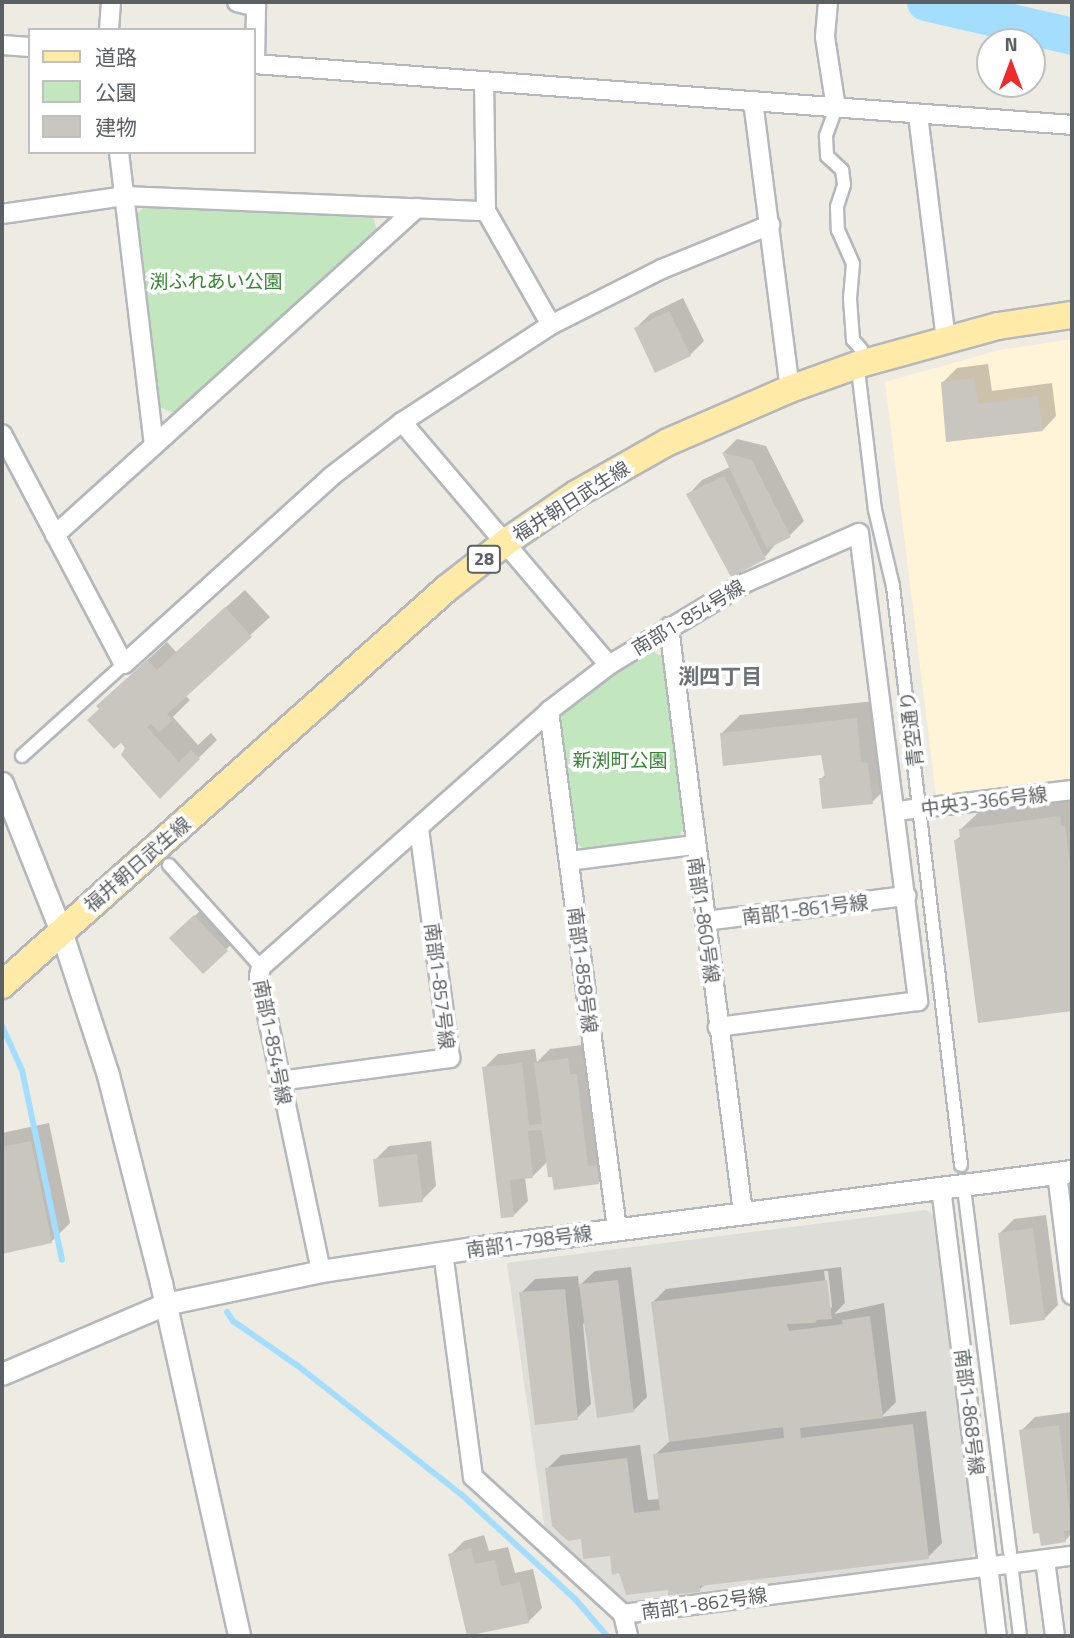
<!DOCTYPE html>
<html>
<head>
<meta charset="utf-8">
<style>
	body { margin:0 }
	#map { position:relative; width:1074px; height:1638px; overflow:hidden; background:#eeebe3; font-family:"Titillium Web","Noto Sans JP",sans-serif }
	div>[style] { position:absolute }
	.commercial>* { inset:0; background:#fff3d8 }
	.industrial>* { inset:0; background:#dfddd8 }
	.green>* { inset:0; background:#c2e7bf }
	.shadow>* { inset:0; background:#0003 }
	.stream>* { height:6px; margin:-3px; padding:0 3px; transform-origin:3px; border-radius:3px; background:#a3deff }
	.river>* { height:37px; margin:-18.5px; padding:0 18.5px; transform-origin:18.5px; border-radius:18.5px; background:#a3deff }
	.building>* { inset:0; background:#c9c6c0 }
	.roads { filter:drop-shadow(2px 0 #b4b7bb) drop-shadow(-2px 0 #b4b7bb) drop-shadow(0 2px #b4b7bb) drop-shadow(0 -2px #b4b7bb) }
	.pedestrian>* { height:12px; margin:-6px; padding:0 6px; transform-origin:6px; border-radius:6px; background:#fff }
	.minor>* { height:18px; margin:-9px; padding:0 9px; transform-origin:9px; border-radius:9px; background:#fff }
	.tertiary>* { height:21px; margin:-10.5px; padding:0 10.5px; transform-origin:10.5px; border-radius:10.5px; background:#fff }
	.primary>* { height:26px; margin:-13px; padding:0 13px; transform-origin:13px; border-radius:13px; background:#ffeaa8 }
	span { translate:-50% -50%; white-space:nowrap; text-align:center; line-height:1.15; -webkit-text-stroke:7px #fff; paint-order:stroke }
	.shield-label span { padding:2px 5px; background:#fff; border:2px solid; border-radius:5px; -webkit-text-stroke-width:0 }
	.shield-label { font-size:18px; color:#5b6064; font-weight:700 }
	.park-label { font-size:19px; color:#358532 }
	.street-label { font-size:19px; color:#5b6064 }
	.neighbourhood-label { font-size:21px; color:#6c7276; font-weight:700 }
	.frame { position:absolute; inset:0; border:4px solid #5b6064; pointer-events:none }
	.legend { position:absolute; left:28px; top:28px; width:228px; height:126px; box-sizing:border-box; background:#fff; border:2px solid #bdbfc1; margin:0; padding:9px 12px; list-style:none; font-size:21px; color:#5b6064 }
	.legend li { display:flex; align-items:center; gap:14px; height:35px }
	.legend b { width:35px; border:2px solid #bdbfc1 }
	.north { position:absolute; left:976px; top:28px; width:70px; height:70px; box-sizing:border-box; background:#fff; border:2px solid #bdbfc1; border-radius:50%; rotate:0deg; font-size:19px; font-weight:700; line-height:28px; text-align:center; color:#5b6064 }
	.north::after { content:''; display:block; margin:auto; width:24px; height:32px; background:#ee2a2a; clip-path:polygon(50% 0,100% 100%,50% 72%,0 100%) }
</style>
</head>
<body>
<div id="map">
	<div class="commercial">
		<div style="clip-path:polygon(1072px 339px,1072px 778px,936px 795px,885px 382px,1000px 350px)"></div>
	</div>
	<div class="industrial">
		<div style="clip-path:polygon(926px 1210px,933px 1214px,977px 1549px,970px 1559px,622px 1603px,545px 1530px,507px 1263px)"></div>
	</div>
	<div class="green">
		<div style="clip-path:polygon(144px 207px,373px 216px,377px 231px,174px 413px,159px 407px,135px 216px)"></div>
		<div style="clip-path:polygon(648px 649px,663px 657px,684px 828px,678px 838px,583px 849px,575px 841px,560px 721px,563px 711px)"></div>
	</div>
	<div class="shadow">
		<div style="clip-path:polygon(683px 298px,704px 341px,690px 355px,636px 328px,650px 314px)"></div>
		<div style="clip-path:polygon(988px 364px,992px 391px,1052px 383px,1056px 416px,1043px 430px,948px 440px,943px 382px,957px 368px)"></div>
		<div style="clip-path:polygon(737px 439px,766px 446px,804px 521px,790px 535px,777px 542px,765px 557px,689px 494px,702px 480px,730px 467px,724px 452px)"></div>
		<div style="clip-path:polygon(245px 590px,270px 617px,185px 695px,190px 700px,173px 717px,198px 745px,211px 733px,217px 740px,160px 796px,101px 709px,117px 688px,167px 642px,176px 652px)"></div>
		<div style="clip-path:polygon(875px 701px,891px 784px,872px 802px,821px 779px,826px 774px,823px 753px,721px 734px,740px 715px)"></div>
		<div style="clip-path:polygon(1072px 799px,1072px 1010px,979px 1021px,956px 840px,962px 835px,961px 829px,980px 811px)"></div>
		<div style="clip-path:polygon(204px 907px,235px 941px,203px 971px,172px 938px)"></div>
		<div style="clip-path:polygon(582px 1045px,584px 1061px,590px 1061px,612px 1168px,598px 1182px,548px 1161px,533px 1176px,525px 1177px,528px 1201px,514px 1215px,484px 1068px,498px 1054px,535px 1049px,537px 1062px,550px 1049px)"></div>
		<div style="clip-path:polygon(49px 1123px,70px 1223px,51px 1242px,2px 1252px,2px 1133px)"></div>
		<div style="clip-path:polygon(431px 1141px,436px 1186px,422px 1200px,375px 1160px,389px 1146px)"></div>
		<div style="clip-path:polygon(1046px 1215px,1058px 1305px,1044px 1319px,1000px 1233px,1014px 1219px)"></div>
		<div style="clip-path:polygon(631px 1267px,647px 1397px,633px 1411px,586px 1323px,583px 1324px,591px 1404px,577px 1418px,521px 1293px,535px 1279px,578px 1276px,579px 1286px,595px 1271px)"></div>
		<div style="clip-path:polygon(evenodd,841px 1267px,845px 1303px,834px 1314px,884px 1303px,896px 1402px,881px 1417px,926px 1411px,942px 1543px,928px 1557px,705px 1584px,699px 1590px,669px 1588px,620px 1572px,611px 1554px,583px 1538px,547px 1469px,561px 1455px,640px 1445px,648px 1500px,660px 1499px,655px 1455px,670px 1441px,652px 1303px,666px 1289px,841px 1267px,824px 1271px,828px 1271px,832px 1307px,829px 1310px,824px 1271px)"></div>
		<div style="clip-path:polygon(1072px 1412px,1072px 1533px,1065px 1541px,1021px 1431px,1035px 1417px)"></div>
		<div style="clip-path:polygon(484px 1535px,489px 1551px,508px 1547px,515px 1573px,533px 1569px,542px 1608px,528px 1622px,450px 1555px,464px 1541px)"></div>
	</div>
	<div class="stream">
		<div style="left:2px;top:1026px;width:48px;rotate:65.6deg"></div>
		<div style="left:22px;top:1070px;width:194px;rotate:78.1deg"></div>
		<div style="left:227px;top:1312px;width:11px;rotate:56deg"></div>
		<div style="left:233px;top:1321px;width:79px;rotate:34.7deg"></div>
		<div style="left:298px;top:1366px;width:209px;rotate:38.2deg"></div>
		<div style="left:462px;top:1495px;width:154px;rotate:42.6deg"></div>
		<div style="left:575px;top:1599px;width:49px;rotate:49.1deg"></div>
	</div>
	<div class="river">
		<div style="left:925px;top:2px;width:151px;rotate:13deg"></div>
	</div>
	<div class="building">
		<div style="clip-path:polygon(669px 311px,691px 356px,655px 373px,634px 328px)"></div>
		<div style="clip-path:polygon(974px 378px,978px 404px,1038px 396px,1043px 431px,946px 442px,941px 382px)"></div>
		<div style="clip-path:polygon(722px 452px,752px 460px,791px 537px,767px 549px)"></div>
		<div style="clip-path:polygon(724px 476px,766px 559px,731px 577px,686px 494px)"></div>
		<div style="clip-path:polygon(225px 607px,252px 637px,167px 714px,173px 720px,159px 732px,151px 724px,147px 727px,179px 762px,191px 750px,200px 759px,160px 799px,121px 755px,125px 748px,121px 743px,114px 749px,87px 720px,99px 709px,96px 706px,147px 660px,157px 670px)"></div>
		<div style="clip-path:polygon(857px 718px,861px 762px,868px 763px,873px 804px,822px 809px,819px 778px,825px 778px,821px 755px,723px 766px,720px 733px)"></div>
		<div style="clip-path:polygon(1060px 816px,1061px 826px,1065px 825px,1072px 879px,1072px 1011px,978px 1023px,954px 840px,960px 839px,959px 829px)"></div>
		<div style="clip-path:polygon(194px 915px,228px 951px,203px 974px,169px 938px)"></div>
		<div style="clip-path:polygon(568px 1058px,570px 1074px,577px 1074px,588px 1166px,597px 1165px,599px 1184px,554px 1190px,552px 1177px,548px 1177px,542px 1130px,528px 1131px,533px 1178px,510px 1180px,514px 1217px,501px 1218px,482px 1067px,522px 1063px,529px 1125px,542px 1124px,534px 1063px)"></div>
		<div style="clip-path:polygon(31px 1141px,52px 1243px,2px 1254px,2px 1147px)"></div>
		<div style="clip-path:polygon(417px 1154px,423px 1202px,379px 1207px,373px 1159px)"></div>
		<div style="clip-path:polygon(1033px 1228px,1045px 1320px,1010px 1325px,998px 1233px)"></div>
		<div style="clip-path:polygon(618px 1280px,634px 1412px,597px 1418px,579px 1284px)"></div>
		<div style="clip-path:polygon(827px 1280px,832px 1319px,817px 1320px,815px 1323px,787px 1324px,789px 1331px,843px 1324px,842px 1320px,870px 1316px,883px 1418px,800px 1428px,801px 1438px,913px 1424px,929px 1559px,700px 1586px,700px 1592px,668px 1595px,668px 1590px,626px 1595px,619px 1573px,612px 1575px,610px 1556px,583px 1559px,581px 1539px,568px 1541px,552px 1526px,545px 1468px,627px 1458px,634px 1513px,660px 1510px,653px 1454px,784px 1438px,783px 1427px,669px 1442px,651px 1302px)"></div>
		<div style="clip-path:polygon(565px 1289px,578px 1420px,535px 1425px,519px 1292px)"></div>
		<div style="clip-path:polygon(1059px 1425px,1072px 1530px,1064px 1531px,1066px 1542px,1041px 1546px,1039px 1533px,1033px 1534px,1019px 1430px)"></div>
		<div style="clip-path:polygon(471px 1548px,475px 1564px,495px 1560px,501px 1586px,520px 1582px,529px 1623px,467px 1636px,448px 1554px)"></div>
	</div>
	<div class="roads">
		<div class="pedestrian">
			<div style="left:836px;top:108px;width:30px;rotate:110deg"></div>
			<div style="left:826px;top:136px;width:20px;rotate:87deg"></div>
			<div style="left:827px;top:156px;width:21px;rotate:43deg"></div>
			<div style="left:842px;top:170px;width:15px;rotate:82deg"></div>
			<div style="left:844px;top:185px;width:23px;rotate:108deg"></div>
			<div style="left:837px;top:207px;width:23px;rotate:88deg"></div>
			<div style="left:838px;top:230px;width:37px;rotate:66deg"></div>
			<div style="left:853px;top:264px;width:35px;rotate:95deg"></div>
			<div style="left:850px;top:299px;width:41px;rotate:85.8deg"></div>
			<div style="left:853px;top:340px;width:12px;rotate:48deg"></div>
			<div style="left:859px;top:378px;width:133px;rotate:83.1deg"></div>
			<div style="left:875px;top:510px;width:78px;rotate:76.7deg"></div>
			<div style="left:893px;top:586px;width:583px;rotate:83.3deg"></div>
			<div style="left:22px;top:756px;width:137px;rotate:-42deg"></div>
			<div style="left:169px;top:865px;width:137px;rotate:48deg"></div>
			<div style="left:965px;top:1196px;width:359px;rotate:82.8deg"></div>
			<div style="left:1012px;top:1571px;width:65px;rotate:83deg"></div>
		</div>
		<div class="minor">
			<div style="left:237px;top:2px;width:20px;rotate:15deg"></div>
			<div style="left:256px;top:7px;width:57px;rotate:91deg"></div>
			<div style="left:828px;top:2px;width:35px;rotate:95deg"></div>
			<div style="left:825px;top:37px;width:72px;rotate:81.2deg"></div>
			<div style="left:109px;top:30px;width:28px;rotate:-86deg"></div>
			<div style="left:2px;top:45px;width:28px;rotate:4deg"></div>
			<div style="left:254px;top:64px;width:820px;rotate:4.26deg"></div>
			<div style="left:484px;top:82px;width:129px;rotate:89.1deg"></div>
			<div style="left:486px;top:211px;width:131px;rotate:60.3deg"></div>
			<div style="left:753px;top:101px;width:290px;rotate:82.7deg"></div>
			<div style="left:918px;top:115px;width:226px;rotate:82.9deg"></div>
			<div style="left:119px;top:152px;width:295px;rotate:83.2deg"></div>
			<div style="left:2px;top:214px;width:123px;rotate:-8.4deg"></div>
			<div style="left:124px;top:196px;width:362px;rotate:2.4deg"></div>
			<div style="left:402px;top:422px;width:319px;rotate:49.6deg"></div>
			<div style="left:2px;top:434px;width:260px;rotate:62.1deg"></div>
			<div style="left:124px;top:664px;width:280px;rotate:-42.1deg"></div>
			<div style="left:332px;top:476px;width:88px;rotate:-37.6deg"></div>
			<div style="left:402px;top:422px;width:178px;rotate:-33.1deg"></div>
			<div style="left:551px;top:325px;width:124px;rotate:-26.8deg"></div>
			<div style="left:662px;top:269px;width:117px;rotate:-22.2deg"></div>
			<div style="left:55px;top:535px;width:488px;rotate:-42.1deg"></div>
			<div style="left:669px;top:627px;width:591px;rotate:82.8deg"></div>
			<div style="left:549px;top:711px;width:522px;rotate:82.52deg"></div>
			<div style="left:896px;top:811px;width:177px;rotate:-6.8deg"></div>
			<div style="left:569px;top:861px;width:126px;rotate:-7.3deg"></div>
			<div style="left:705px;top:921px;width:203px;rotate:-7.1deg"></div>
			<div style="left:280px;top:1081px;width:172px;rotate:-7.7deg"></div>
			<div style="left:450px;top:1058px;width:231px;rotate:-97.7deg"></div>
			<div style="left:1057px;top:1173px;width:123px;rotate:83deg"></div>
			<div style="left:941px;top:1188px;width:451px;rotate:82.9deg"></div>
			<div style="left:443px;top:1252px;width:227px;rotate:82.4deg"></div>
			<div style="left:473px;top:1477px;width:203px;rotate:42.4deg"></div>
			<div style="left:623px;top:1614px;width:453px;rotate:-7.4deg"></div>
			<div style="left:321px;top:1271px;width:301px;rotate:-101.9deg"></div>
			<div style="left:259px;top:976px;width:9px;rotate:-77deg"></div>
			<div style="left:261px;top:967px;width:385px;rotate:-41.6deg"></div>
			<div style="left:549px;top:711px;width:76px;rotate:-37.5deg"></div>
			<div style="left:609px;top:665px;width:159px;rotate:-31.1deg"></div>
			<div style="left:745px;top:583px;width:124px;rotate:-23.7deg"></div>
			<div style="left:859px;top:533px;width:472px;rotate:82.8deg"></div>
			<div style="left:918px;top:1001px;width:202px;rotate:172.6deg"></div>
			<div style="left:1045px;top:1560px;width:77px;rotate:82.5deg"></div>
			<div style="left:623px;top:1614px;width:23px;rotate:77deg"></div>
		</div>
		<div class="tertiary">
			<div style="left:2px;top:783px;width:159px;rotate:68.3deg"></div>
			<div style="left:61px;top:931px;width:151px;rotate:71.9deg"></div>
			<div style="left:108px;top:1075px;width:215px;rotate:75.7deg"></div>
			<div style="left:161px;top:1283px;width:362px;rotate:77.5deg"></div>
			<div style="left:2px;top:1374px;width:177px;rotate:-23.2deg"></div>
			<div style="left:165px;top:1304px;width:159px;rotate:-11.9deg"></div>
			<div style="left:321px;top:1271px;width:161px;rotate:-8.6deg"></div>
			<div style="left:480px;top:1247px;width:597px;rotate:-7.32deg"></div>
		</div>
		<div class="primary">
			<div style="left:2px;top:985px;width:595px;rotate:-41.73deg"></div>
			<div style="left:446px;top:589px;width:76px;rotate:-38.1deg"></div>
			<div style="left:506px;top:542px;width:85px;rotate:-34.4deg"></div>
			<div style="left:576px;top:494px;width:106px;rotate:-29.5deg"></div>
			<div style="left:668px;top:442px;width:133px;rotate:-23.5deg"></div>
			<div style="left:790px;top:389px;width:74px;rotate:-19.7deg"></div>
			<div style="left:860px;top:364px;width:143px;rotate:-15.4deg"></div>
			<div style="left:998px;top:326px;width:75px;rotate:-8.5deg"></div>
		</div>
	</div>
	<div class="shield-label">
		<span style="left:484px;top:559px">28</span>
	</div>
	<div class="park-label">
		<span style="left:216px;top:281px">渕ふれあい公園</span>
		<span style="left:620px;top:760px">新渕町公園</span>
	</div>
	<div class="street-label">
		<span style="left:571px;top:501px;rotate:-32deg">福井朝日武生線</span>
		<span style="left:688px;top:617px;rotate:-31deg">南部1-854号線</span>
		<span style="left:911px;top:729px;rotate:-97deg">青空通り</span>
		<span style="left:984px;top:801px;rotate:-7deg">中央3-366号線</span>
		<span style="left:137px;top:864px;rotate:-41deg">福井朝日武生線</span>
		<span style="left:805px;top:909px;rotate:-7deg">南部1-861号線</span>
		<span style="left:704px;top:920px;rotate:82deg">南部1-860号線</span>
		<span style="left:583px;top:970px;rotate:83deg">南部1-858号線</span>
		<span style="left:440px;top:986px;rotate:83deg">南部1-857号線</span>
		<span style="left:273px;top:1042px;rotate:79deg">南部1-854号線</span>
		<span style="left:529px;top:1241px;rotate:-8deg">南部1-798号線</span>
		<span style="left:970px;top:1412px;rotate:83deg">南部1-868号線</span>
		<span style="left:704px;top:1603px;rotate:-8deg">南部1-862号線</span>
	</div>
	<div class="neighbourhood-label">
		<span style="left:720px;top:676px">渕四丁目</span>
	</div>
	<div class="frame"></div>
	<ul class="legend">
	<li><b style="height:9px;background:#ffeaa8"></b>道路</li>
	<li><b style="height:19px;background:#c2e7bf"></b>公園</li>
	<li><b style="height:19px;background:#c9c6c0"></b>建物</li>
	</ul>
	<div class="north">N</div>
</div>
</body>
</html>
